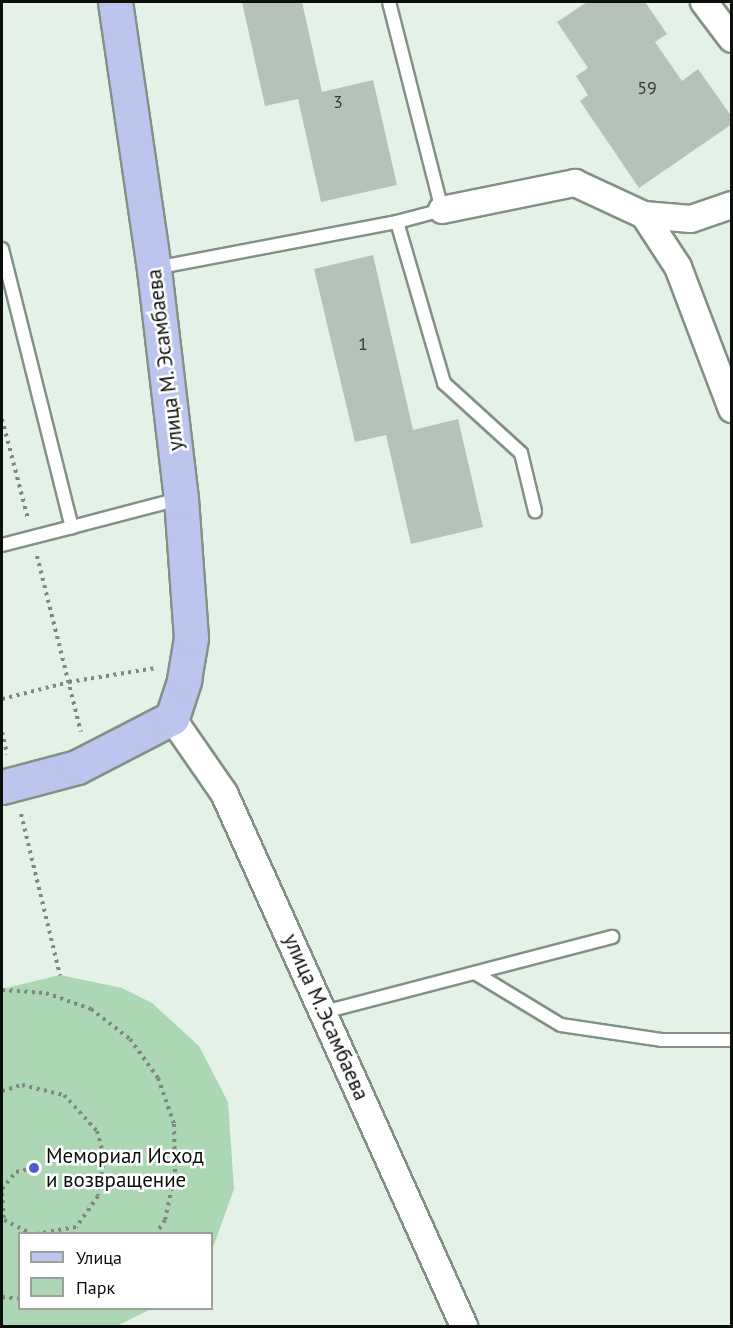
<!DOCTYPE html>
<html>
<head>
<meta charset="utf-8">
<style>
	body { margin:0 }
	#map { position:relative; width:733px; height:1328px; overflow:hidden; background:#e3f1e6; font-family:"PT Sans",sans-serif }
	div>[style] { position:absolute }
	.green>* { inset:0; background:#acd7b5 }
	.building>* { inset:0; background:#b5c2b8 }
	.path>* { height:4px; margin-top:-2px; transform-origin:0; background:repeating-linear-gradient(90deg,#7e8880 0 3px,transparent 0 7.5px) }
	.roads { filter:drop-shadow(2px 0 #839086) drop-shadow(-2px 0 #839086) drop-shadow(0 2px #839086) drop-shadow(0 -2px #839086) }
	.service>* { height:12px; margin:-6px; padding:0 6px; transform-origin:6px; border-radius:6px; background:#fff }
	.minor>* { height:26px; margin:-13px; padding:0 13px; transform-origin:13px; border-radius:13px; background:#fff }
	.primary>* { height:33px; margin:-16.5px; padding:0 16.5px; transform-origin:16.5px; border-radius:16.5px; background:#bbc5ee }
	.dots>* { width:16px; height:16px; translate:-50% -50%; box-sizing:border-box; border:3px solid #fff; border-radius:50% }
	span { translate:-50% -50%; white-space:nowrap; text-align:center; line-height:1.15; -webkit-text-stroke:5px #fff; paint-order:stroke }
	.number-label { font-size:18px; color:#353c36 }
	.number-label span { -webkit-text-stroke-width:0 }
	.street-label { font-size:21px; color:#0a0f0b }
	.poi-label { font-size:21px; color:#0a0f0b }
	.left { translate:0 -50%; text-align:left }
	.frame { position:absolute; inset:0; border:3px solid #0a0f0b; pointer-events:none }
	.legend { position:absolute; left:18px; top:1232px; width:195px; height:78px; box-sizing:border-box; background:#fff; border:2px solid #9d9f9d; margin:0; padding:8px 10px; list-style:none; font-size:18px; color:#0a0f0b }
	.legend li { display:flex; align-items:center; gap:12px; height:30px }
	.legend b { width:30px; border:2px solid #9d9f9d }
</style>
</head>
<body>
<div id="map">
	<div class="green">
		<div style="clip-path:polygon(60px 975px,122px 988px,152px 1003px,199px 1046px,228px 1102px,234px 1189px,212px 1250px,212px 1234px,20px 1234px,20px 1308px,151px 1309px,117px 1326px,2px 1326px,2px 989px)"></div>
	</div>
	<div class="building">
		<div style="clip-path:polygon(242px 2px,302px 2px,322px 92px,373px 80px,397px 185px,321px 202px,298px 99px,265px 106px)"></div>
		<div style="clip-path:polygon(587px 2px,645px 2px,667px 34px,655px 42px,682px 81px,698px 69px,732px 117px,732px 124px,639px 188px,580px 101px,588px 95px,576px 76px,588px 68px,557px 22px)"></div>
		<div style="clip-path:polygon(373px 255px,413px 430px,458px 419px,483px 527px,411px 544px,386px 435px,355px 442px,314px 269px)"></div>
	</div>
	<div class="path">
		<div style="left:2px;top:419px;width:103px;rotate:75.4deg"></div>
		<div style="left:37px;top:556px;width:181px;rotate:76deg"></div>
		<div style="left:2px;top:699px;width:69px;rotate:-14.2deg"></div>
		<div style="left:69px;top:682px;width:88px;rotate:-9.1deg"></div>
		<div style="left:2px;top:732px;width:23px;rotate:77deg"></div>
		<div style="left:21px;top:814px;width:166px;rotate:76.4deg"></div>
		<div style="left:2px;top:990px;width:44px;rotate:3.9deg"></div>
		<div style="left:46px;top:993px;width:48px;rotate:19.6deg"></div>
		<div style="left:91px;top:1009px;width:49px;rotate:37.6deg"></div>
		<div style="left:130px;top:1039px;width:48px;rotate:54.3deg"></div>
		<div style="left:158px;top:1078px;width:49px;rotate:70.8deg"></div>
		<div style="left:174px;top:1124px;width:49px;rotate:88.8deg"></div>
		<div style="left:175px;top:1173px;width:48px;rotate:102deg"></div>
		<div style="left:165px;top:1220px;width:17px;rotate:123deg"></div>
		<div style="left:2px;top:1091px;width:21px;rotate:-17deg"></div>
		<div style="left:22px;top:1085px;width:43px;rotate:13.4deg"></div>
		<div style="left:64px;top:1095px;width:49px;rotate:47.5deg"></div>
		<div style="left:97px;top:1131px;width:27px;rotate:75deg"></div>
		<div style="left:104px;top:1157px;width:39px;rotate:99deg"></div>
		<div style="left:98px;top:1196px;width:38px;rotate:125deg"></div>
		<div style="left:76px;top:1227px;width:39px;rotate:170deg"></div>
		<div style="left:2px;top:1189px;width:22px;rotate:-51deg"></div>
		<div style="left:16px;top:1172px;width:18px;rotate:-13deg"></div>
		<div style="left:2px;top:1193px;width:27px;rotate:86deg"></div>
		<div style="left:4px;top:1220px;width:30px;rotate:27deg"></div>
		<div style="left:2px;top:1297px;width:18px;rotate:6deg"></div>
	</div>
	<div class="roads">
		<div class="service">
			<div style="left:389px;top:2px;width:215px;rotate:75.7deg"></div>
			<div style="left:442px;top:210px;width:47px;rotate:165.1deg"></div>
			<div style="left:2px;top:249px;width:287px;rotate:75.9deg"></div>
			<div style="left:72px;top:527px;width:111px;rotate:-14.7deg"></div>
			<div style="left:155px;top:268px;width:246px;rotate:-10.8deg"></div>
			<div style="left:397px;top:222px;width:168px;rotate:73.7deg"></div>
			<div style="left:444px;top:383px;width:104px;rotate:42.3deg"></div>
			<div style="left:521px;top:453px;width:60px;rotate:76.4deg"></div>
			<div style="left:2px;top:545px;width:72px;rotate:-14.4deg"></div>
			<div style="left:475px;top:973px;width:100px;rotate:31.2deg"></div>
			<div style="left:561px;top:1025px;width:101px;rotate:8.5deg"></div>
			<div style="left:661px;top:1040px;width:71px"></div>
			<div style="left:324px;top:1012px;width:298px;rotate:-14.6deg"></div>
		</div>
		<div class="minor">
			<div style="left:704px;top:2px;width:46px;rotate:52.9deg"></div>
			<div style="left:442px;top:210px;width:136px;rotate:-11.5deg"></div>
			<div style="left:575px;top:183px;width:76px;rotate:24.9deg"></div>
			<div style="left:644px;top:215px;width:62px;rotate:56.8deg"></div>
			<div style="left:678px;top:267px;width:152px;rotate:69.2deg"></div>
			<div style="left:644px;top:215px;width:47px;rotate:4.9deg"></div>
			<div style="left:691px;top:219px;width:43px;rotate:-18.9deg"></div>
			<div style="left:172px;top:718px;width:91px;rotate:55.3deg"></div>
			<div style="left:224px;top:793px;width:585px;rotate:65.76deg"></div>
		</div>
		<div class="primary">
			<div style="left:2px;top:787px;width:78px;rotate:-14.9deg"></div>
			<div style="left:77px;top:767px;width:107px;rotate:-27.3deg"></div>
			<div style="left:172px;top:718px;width:40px;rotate:-72deg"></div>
			<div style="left:184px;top:680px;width:43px;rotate:-80.5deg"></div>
			<div style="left:191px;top:638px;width:139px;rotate:-94.1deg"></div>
			<div style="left:181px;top:499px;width:232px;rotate:-96.7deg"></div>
			<div style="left:154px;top:269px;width:270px;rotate:-98.3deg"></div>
		</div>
	</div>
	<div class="dots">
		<div style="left:34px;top:1168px;background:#4e5cd1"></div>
	</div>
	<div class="number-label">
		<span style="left:647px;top:88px">59</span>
		<span style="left:338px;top:102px">3</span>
		<span style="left:363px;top:344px">1</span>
	</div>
	<div class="street-label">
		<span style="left:165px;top:360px;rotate:-97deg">улица М. Эсамбаева</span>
		<span style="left:326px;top:1017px;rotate:66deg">улица М.Эсамбаева</span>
	</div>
	<div class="poi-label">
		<span class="left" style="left:46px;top:1168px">Мемориал Исход<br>и возвращение</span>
	</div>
	<div class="frame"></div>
	<ul class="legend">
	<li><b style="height:8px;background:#bbc5ee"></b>Улица</li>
	<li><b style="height:16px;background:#acd7b5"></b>Парк</li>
	</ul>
</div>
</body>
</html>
